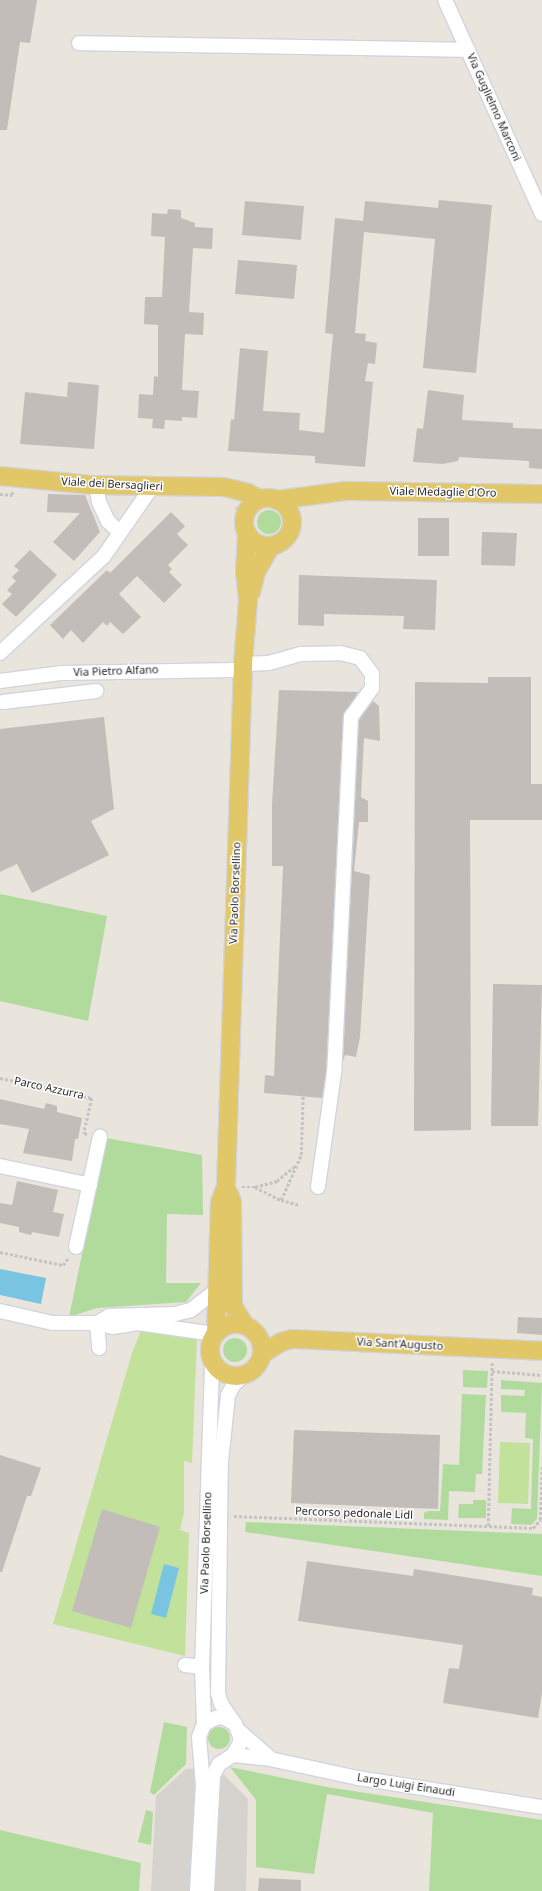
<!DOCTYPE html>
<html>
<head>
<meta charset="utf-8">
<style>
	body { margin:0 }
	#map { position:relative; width:542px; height:1891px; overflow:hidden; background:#e9e4dc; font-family:"Noto Sans",sans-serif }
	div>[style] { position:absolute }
	.green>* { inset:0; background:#b1db9d }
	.round { border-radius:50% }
	.pitch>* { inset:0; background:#c2e19a }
	.plaza>* { inset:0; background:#d6d3ce }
	.water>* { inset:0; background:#79c4e1 }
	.building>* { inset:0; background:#c2bdb8 }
	.path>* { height:2.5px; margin-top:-1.25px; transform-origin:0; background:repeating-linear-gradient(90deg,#c3c3c3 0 3px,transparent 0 5px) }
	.roads { filter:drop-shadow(1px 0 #d1d4e0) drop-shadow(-1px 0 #d1d4e0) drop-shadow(0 1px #d1d4e0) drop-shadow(0 -1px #d1d4e0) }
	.minor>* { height:14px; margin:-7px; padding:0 7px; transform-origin:7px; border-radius:7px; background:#fff }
	.major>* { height:18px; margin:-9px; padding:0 9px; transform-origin:9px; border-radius:9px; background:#e2c768 }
	.major>.ring { margin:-9px; padding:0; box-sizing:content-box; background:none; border:18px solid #e2c768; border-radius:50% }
	span { translate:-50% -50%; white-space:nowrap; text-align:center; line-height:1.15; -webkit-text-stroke:3px #fff; paint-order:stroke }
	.street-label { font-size:11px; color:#282828 }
</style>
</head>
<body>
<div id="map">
	<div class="green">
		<div class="round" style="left:257px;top:510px;width:24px;height:24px"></div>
		<div style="clip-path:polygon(0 894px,107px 916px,88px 1021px,0 1001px)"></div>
		<div style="clip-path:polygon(106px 1138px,202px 1155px,203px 1215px,167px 1214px,166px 1283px,201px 1283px,186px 1302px,97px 1308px,69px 1317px)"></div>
		<div class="round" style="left:223px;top:1338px;width:24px;height:24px"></div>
		<div style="clip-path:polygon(463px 1370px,488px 1371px,487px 1388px,463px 1387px)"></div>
		<div style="clip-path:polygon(501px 1380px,542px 1383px,537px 1519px,531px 1525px,511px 1524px,512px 1508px,531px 1509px,533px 1439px,525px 1438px,526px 1413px,501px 1412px,501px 1395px,524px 1396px,525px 1390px,501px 1389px)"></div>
		<div style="clip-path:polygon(462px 1394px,486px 1395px,482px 1474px,476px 1474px,475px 1492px,449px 1491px,448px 1520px,424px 1519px,424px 1513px,428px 1511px,440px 1511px,443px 1464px,459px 1465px)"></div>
		<div style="clip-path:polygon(473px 1500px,486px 1500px,486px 1518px,458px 1518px,459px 1504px,473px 1504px)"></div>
		<div style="clip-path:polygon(246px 1522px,542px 1534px,542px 1576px,245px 1532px)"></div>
		<div style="clip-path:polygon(164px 1722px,187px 1727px,186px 1764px,154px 1795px,150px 1792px)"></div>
		<div class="round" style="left:208px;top:1727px;width:22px;height:22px"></div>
		<div style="clip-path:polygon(230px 1767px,327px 1787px,542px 1820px,542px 1891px,429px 1891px,433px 1813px,327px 1794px,314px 1874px,256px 1867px,256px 1800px)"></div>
		<div style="clip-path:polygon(146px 1810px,153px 1812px,151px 1845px,138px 1842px)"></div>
		<div style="clip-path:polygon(0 1830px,141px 1863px,139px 1891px,0 1891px)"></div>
	</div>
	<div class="pitch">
		<div style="clip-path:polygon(142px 1328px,197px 1337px,192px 1463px,184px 1461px,184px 1513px,180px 1530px,189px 1533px,185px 1656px,53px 1624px,132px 1353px)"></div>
		<div style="clip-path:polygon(500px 1442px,530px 1443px,528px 1504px,498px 1503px)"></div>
	</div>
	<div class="plaza">
		<div style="clip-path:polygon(186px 1769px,218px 1769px,248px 1799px,246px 1891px,151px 1891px,156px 1796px)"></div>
	</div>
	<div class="water">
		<div style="clip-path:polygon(0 1269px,46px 1278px,41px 1304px,0 1295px)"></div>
		<div style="clip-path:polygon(164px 1564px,179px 1568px,166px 1618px,151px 1614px)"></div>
	</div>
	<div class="building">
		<div style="clip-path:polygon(0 0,37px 0,30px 43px,20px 42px,7px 130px,0 130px)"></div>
		<div style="clip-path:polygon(439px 200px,492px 205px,476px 373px,423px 368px,435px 239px,364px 232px,355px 333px,366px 334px,365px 341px,377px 343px,375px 364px,368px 363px,365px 381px,373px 382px,365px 467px,315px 463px,315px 456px,228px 451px,231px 419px,234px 420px,240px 348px,268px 351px,263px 411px,300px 413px,299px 430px,324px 433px,333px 334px,325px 333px,335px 218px,363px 221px,365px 201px,438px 208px)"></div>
		<div style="clip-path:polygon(245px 201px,304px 206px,301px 240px,242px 235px)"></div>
		<div style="clip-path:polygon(168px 209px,181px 210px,181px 218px,195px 223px,195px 227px,213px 228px,212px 249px,193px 248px,189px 312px,204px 313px,203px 335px,185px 334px,182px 390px,199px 391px,197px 418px,182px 417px,182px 421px,165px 420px,164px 429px,152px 428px,153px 419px,138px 418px,139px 394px,153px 395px,154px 376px,158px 377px,158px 325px,144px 324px,145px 297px,162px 297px,165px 237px,151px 236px,152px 213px,167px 214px)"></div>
		<div style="clip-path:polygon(238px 260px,297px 265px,294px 299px,235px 294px)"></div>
		<div style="clip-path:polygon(68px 382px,99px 385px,94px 449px,20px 444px,25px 392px,67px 397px)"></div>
		<div style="clip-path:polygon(428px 390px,464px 395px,462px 420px,513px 423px,513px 428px,542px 429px,542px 469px,529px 468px,529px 461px,459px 457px,458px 461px,443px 464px,413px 462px,417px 428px,423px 429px)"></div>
		<div style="clip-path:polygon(48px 494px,85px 495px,100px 532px,74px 561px,53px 542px,80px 513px,47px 512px)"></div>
		<div style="clip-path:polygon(171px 512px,185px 526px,177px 534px,188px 545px,168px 565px,172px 569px,169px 572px,182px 585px,164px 603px,137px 576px,119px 594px,141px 617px,123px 634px,110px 622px,107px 626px,103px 622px,83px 643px,71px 630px,63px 639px,50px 625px,107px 570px,110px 573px)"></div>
		<div style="clip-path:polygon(418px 518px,449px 518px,449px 556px,418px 556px)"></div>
		<div style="clip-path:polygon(482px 532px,517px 533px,515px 566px,481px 565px)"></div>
		<div style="clip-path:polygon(30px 550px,57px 575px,16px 617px,2px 604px,12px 594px,7px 590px,16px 581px,12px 577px,19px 570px,14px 566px)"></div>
		<div style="clip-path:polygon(299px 575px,437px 580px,435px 630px,403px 629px,404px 616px,324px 614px,324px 626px,298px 625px)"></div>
		<div style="clip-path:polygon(488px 677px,531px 677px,531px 784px,542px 784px,542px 820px,470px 820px,471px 1130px,414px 1131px,415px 682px,488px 683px)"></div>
		<div style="clip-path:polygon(279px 690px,358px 692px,343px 717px,326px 1072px,322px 1098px,264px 1093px,265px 1075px,274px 1076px,283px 866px,272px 866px,272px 804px)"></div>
		<div style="clip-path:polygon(373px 701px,379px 706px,380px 741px,364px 738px,361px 797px,368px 801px,368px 822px,359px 822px,354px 871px,370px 875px,360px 1037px,356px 1057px,345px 1055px,343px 1061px,359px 720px)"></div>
		<div style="clip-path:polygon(104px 717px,114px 809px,91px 821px,109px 855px,32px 893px,17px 864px,0 872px,0 729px)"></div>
		<div style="clip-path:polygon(493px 984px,542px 985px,538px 1126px,491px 1126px)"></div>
		<div style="clip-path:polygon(0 1099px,44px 1109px,46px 1103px,57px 1106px,57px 1112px,82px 1118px,78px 1139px,75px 1139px,72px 1161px,23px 1153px,29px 1129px,0 1124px)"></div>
		<div style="clip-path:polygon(17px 1181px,58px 1190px,53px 1212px,64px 1214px,59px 1237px,32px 1232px,31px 1235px,19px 1232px,19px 1227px,0 1223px,0 1203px,12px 1205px)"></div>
		<div style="clip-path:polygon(518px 1317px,542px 1318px,542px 1335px,517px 1333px)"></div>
		<div style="clip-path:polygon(294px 1430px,440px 1435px,438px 1509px,291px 1503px)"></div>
		<div style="clip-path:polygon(0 1455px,41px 1468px,31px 1496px,27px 1496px,2px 1572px,0 1572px)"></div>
		<div style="clip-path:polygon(102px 1509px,160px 1527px,131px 1628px,72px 1611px)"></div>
		<div style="clip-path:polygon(307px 1561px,413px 1576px,414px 1569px,533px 1588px,532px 1595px,542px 1597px,542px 1693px,538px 1718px,443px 1703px,449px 1668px,459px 1669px,463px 1645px,298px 1621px)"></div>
		<div style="clip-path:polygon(259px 1878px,301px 1880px,301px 1891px,258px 1891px)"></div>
	</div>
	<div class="path">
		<div style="left:0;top:494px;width:12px;rotate:5deg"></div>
		<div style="left:12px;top:495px;width:3px;rotate:-90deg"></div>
		<div style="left:237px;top:507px;width:15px;rotate:86deg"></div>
		<div style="left:0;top:1078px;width:94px;rotate:12.3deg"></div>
		<div style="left:92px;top:1098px;width:36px;rotate:103deg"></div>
		<div style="left:84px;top:1133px;width:4px;rotate:14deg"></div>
		<div style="left:242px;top:1187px;width:13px"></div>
		<div style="left:255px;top:1187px;width:29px;rotate:27deg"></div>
		<div style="left:281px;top:1200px;width:20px;rotate:15deg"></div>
		<div style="left:255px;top:1187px;width:23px;rotate:-15deg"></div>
		<div style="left:277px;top:1181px;width:23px;rotate:-40deg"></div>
		<div style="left:281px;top:1200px;width:49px;rotate:-66deg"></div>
		<div style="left:301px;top:1155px;width:59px;rotate:-88.1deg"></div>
		<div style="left:0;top:1252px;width:64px;rotate:11.7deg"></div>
		<div style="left:63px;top:1265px;width:10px;rotate:-53deg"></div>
		<div style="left:492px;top:1371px;width:50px;rotate:4.6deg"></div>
		<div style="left:234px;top:1516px;width:299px;rotate:2.3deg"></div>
		<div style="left:533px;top:1528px;width:11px;rotate:-49deg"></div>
		<div style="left:540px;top:1520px;width:54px;rotate:-87.9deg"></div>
		<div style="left:488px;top:1526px;width:163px;rotate:-88.6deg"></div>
	</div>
	<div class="roads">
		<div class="minor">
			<div style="left:445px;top:0;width:235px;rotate:65.6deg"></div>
			<div style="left:79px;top:43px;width:389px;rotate:1deg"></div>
			<div style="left:96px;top:485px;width:17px;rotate:80deg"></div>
			<div style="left:99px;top:502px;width:21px;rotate:65deg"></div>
			<div style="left:108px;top:521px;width:16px;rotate:45deg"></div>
			<div style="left:0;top:653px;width:142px;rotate:-43deg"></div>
			<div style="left:104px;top:556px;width:84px;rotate:-55.2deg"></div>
			<div style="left:243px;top:664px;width:26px;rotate:-2deg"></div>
			<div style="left:269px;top:663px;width:33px;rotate:-16deg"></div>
			<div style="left:301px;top:654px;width:39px;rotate:-1deg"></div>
			<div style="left:340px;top:653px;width:21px;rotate:14deg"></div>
			<div style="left:360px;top:658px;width:20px;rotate:53deg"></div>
			<div style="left:372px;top:674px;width:14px;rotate:90deg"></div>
			<div style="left:372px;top:688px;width:36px;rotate:126deg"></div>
			<div style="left:351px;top:717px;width:356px;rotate:92.7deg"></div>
			<div style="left:334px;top:1073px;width:115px;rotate:98deg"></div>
			<div style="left:0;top:681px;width:63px;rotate:-7.4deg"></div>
			<div style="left:62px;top:673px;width:170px;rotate:-1deg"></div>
			<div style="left:3px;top:702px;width:94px;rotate:-6.7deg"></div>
			<div style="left:0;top:1166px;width:92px;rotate:11.9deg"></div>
			<div style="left:76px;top:1247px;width:113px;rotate:-77.7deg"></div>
			<div style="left:0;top:1311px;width:54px;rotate:12.8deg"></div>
			<div style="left:53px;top:1323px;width:44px"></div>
			<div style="left:97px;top:1323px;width:16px;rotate:14deg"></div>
			<div style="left:113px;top:1327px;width:25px;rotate:-9deg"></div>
			<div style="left:138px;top:1323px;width:77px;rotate:8.2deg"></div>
			<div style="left:97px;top:1323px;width:14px;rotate:-30deg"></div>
			<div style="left:109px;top:1316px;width:66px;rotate:-1.7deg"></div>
			<div style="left:175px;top:1314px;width:16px;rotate:-14deg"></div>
			<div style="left:191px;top:1310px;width:31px;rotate:-38deg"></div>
			<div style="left:97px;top:1323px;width:25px;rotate:85deg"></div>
			<div style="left:185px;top:1665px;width:17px;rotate:7deg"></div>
			<div style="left:234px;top:1723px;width:23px;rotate:-124deg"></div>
			<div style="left:221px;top:1704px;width:11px;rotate:-105deg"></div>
			<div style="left:218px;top:1693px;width:231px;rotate:-89.3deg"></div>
			<div style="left:221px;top:1462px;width:67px;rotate:-84deg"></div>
			<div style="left:228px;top:1395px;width:13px;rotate:-61deg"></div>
			<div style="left:234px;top:1384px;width:13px;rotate:-42deg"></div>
			<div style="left:204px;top:1724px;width:57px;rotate:-92deg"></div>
			<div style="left:202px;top:1667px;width:306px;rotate:-88.1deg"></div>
			<div style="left:238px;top:1730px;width:43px;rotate:41.2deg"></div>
			<div style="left:233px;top:1755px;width:37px;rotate:6deg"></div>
			<div style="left:270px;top:1759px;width:90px;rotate:12.2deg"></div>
			<div style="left:358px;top:1778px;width:186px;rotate:9deg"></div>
			<div style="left:197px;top:1891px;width:106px;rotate:-86.8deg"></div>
			<div style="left:203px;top:1785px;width:48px;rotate:-94.8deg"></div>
			<div style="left:199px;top:1737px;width:14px;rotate:-69deg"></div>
			<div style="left:204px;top:1724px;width:13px;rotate:-27deg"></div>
			<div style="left:216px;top:1718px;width:7px;rotate:-8deg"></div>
			<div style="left:223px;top:1717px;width:14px;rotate:30deg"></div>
			<div style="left:235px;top:1724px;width:13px;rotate:67deg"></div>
			<div style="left:240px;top:1736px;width:7px;rotate:90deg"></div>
			<div style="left:240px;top:1743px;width:14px;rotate:120deg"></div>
			<div style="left:233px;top:1755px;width:17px;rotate:147deg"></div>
			<div style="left:219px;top:1764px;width:13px;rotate:117deg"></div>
			<div style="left:213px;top:1776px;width:115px;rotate:93deg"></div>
		</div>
		<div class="major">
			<div style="left:0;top:476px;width:92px;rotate:5.6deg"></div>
			<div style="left:92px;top:485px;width:132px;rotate:0.9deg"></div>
			<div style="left:224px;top:487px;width:25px;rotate:14deg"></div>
			<div style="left:248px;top:493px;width:13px;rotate:27deg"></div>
			<div class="ring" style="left:244px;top:498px;width:30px;height:30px"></div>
			<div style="left:277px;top:500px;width:69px;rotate:-7.5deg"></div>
			<div style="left:345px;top:491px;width:197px;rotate:0.9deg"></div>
			<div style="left:251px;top:592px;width:21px;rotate:-76deg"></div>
			<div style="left:256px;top:572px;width:30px;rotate:-60deg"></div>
			<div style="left:229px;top:1194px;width:9px;rotate:69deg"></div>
			<div style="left:232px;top:1202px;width:104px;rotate:89.4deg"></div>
			<div style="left:233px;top:1306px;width:22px;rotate:58deg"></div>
			<div class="ring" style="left:210px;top:1324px;width:34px;height:34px"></div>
			<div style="left:216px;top:1333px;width:131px;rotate:-88.3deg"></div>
			<div style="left:220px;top:1202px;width:17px;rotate:-69deg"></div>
			<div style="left:226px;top:1186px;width:522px;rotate:-88.13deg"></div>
			<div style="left:243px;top:664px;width:64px;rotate:-85.5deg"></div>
			<div style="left:248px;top:600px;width:28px;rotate:-96deg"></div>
			<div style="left:245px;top:572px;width:39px;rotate:-87deg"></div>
			<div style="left:262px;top:1354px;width:22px;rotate:-32deg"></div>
			<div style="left:281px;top:1342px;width:11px;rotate:-15deg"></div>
			<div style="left:292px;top:1339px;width:250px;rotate:2.7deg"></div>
		</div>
	</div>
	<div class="street-label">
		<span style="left:494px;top:107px;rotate:66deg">Via Guglielmo Marconi</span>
		<span style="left:112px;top:484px;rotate:3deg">Viale dei Bersaglieri</span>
		<span style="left:443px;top:492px;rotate:1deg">Viale Medaglie d'Oro</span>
		<span style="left:116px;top:671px;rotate:-2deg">Via Pietro Alfano</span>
		<span style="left:235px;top:893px;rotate:-88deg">Via Paolo Borsellino</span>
		<span style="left:49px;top:1088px;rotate:12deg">Parco Azzurra</span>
		<span style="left:400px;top:1344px;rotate:3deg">Via Sant'Augusto</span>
		<span style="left:354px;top:1513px;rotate:2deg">Percorso pedonale Lidl</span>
		<span style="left:206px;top:1543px;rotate:-88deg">Via Paolo Borsellino</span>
		<span style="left:406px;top:1785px;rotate:9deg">Largo Luigi Einaudi</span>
	</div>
</div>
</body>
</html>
